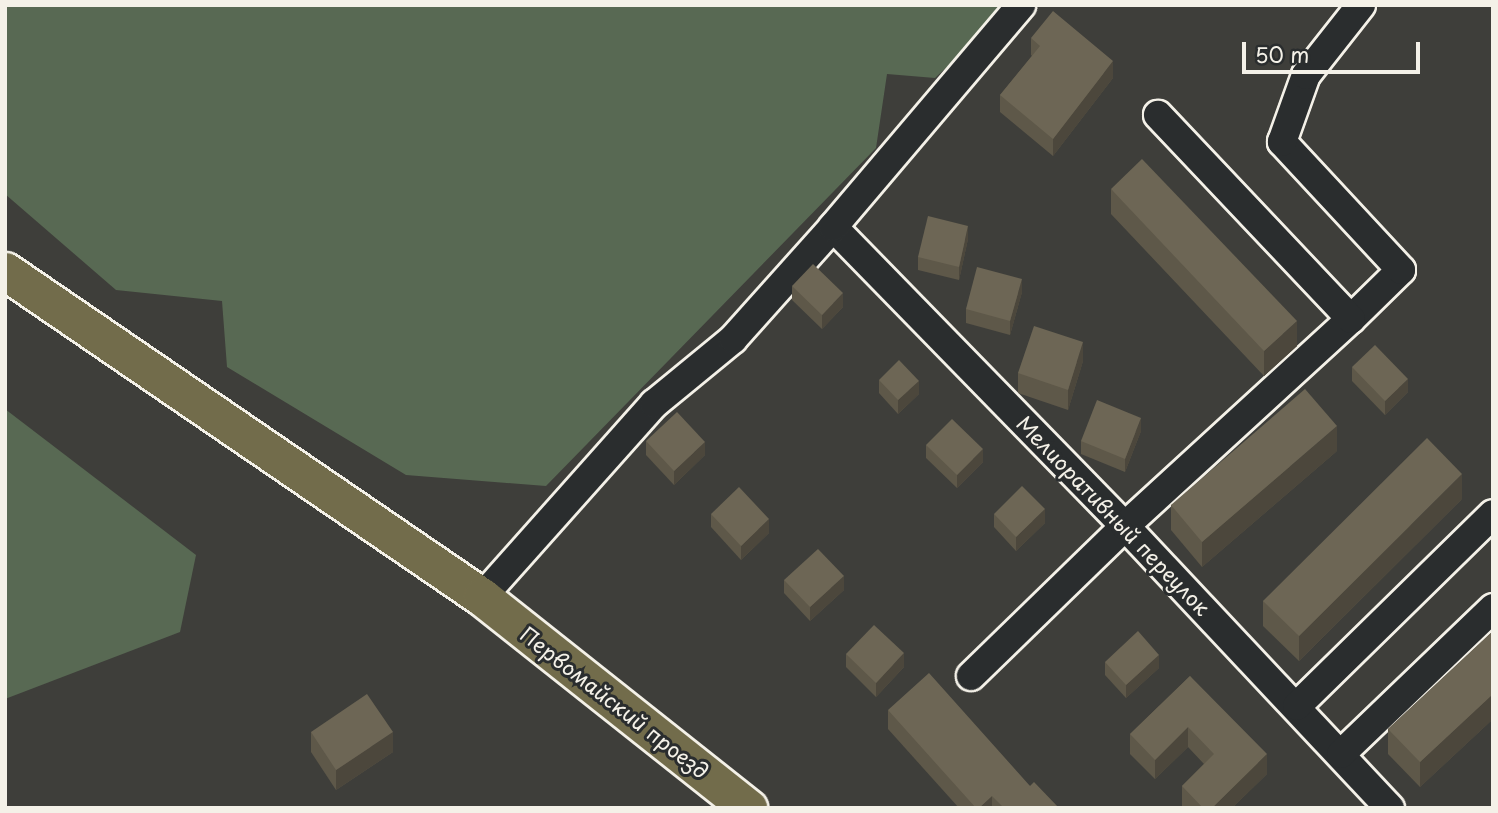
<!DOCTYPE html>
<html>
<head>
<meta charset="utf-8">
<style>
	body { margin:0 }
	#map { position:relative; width:1498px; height:813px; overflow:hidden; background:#3e3e3a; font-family:"Playpen Sans",sans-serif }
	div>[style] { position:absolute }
	.green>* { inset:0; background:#586953 }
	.roads { filter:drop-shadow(2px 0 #f4f1e8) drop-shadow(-2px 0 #f4f1e8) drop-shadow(0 2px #f4f1e8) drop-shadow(0 -2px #f4f1e8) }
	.minor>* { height:28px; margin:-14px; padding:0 14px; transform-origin:14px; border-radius:14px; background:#2a2d2e }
	.major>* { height:37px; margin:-18.5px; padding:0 18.5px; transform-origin:18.5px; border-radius:18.5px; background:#726c4b }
	.wall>* { inset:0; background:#5e5849 }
	.shaded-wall>* { inset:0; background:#4c473c }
	.building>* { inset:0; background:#6d6655 }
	span { translate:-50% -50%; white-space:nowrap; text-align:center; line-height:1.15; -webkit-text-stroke:6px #2a2d2e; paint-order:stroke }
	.street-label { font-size:21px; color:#f4f1e8 }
	.frame { position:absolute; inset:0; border:7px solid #f4f1e8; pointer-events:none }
	.scale { position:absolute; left:1242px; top:42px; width:178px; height:32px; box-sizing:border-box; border:4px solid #f4f1e8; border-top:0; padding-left:9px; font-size:21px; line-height:24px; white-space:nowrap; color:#f4f1e8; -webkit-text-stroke:5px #2a2d2e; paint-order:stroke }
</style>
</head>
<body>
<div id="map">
	<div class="green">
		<div style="clip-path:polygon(5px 5px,1013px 5px,935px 78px,887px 74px,876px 148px,546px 486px,406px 475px,227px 367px,222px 301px,116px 290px,5px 194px)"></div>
		<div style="clip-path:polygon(5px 409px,196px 555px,180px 632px,5px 699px)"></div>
	</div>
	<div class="roads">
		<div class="minor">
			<div style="left:833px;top:227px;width:418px;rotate:45.7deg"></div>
			<div style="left:1125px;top:526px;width:387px;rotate:46.8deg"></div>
			<div style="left:1351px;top:319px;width:70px;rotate:-44.4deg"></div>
			<div style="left:1401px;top:270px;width:175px;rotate:-132.9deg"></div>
			<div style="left:1282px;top:142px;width:71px;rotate:-70.3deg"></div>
			<div style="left:1306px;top:75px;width:89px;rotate:-51.8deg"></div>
			<div style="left:482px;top:597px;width:259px;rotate:-48.3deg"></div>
			<div style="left:654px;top:404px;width:102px;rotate:-39.4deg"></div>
			<div style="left:733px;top:339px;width:150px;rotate:-48.2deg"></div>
			<div style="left:833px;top:227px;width:291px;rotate:-49.7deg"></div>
			<div style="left:971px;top:676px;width:215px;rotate:-44.2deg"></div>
			<div style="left:1125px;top:526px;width:306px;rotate:-42.5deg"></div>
			<div style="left:1351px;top:319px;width:281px;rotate:-133.4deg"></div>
			<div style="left:1297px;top:706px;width:274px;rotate:-44.4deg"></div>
			<div style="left:1341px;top:754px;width:211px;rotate:-43.8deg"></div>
		</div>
		<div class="major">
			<div style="left:5px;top:271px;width:578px;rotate:34.35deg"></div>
			<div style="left:482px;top:597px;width:340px;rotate:38.4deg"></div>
		</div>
	</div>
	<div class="wall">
		<div style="clip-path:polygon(1031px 38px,1113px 78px,1053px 156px,1000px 112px,1000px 95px,1032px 56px,1031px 55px)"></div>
		<div style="clip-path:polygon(1111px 189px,1297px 346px,1264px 376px,1111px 214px)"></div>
		<div style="clip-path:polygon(968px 239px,959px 280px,918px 270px,918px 257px)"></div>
		<div style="clip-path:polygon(792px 286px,843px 307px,822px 329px,792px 300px)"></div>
		<div style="clip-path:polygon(1022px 292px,1010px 335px,966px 323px,966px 309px)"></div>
		<div style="clip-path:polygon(1083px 361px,1068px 410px,1018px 393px,1018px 373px)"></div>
		<div style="clip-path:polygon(1352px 367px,1408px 392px,1385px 415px,1352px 381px)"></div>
		<div style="clip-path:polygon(879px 380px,919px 394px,898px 414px,879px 393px)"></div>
		<div style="clip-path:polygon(1141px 431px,1125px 472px,1081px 454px,1081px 441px)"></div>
		<div style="clip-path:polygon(646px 441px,705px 455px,674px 485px,646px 455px)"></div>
		<div style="clip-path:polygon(926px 445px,983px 462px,957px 488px,926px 458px)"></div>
		<div style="clip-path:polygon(1337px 451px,1202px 567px,1171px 530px,1171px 505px)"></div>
		<div style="clip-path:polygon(1462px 499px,1299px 661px,1263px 626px,1263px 601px)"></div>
		<div style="clip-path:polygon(711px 514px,769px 533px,741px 560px,711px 527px)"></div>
		<div style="clip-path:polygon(994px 514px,1045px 523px,1016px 551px,994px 527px)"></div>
		<div style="clip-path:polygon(784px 580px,844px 590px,810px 621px,784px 593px)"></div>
		<div style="clip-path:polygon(1493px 631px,1493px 719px,1420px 787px,1388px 754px,1388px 729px)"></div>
		<div style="clip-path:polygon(846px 654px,904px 667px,876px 697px,846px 667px)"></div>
		<div style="clip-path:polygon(1105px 662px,1159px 668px,1126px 698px,1105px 675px)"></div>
		<div style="clip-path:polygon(1190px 676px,1267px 774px,1232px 808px,1184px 808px,1182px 806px,1182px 786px,1204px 764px,1188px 747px,1155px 779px,1130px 754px,1130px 734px)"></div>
		<div style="clip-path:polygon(888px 710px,1030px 786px,1059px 808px,959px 808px,888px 729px)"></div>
		<div style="clip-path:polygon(311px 732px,393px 752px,336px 790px,311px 752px)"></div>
	</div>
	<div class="shaded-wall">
		<div style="clip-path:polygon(1113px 61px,1113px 78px,1053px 156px,1053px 139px)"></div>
		<div style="clip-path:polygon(968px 226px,968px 239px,959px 280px,959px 267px)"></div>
		<div style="clip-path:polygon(1022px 279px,1022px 292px,1010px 335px,1010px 321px)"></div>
		<div style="clip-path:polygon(843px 293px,843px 307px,822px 329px,822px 315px)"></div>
		<div style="clip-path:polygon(1297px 321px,1297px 346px,1264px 376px,1264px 351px)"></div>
		<div style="clip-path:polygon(1083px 342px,1083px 361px,1068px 410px,1068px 390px)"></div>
		<div style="clip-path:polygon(1408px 379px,1408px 392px,1385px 415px,1385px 401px)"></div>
		<div style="clip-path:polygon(919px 381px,919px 394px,898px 414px,898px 400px)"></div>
		<div style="clip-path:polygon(1141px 418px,1141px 431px,1125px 472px,1125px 459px)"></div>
		<div style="clip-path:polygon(1337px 426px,1337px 451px,1202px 567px,1202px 542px)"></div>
		<div style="clip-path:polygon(705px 442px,705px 455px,674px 485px,674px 471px)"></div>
		<div style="clip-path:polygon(983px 449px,983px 462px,957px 488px,957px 475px)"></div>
		<div style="clip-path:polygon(1462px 474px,1462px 499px,1299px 661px,1299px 636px)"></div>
		<div style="clip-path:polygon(1045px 509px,1045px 523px,1016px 551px,1016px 537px)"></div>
		<div style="clip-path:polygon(769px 519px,769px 533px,741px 560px,741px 546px)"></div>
		<div style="clip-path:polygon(844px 576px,844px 590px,810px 621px,810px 607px)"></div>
		<div style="clip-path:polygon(904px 653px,904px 667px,876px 697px,876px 683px)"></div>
		<div style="clip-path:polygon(1159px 655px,1159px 668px,1126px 698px,1126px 685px)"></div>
		<div style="clip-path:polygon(1493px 694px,1493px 719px,1420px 787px,1420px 762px)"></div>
		<div style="clip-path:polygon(1188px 727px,1188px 747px,1155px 779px,1155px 760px)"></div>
		<div style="clip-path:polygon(393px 732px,393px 752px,336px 790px,336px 770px)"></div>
		<div style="clip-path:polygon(1267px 754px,1267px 774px,1232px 808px,1212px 808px)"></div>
		<div style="clip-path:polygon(992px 796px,992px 808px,979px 808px)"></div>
	</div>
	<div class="building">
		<div style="clip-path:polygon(1053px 11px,1113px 61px,1053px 139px,1000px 95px,1040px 46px,1031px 38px)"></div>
		<div style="clip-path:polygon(1142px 159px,1297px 321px,1264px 351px,1111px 189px)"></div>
		<div style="clip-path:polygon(928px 216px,968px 226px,959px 267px,918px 257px)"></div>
		<div style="clip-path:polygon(813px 264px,843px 293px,822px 315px,792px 286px)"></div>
		<div style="clip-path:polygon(977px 267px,1022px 279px,1010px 321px,966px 309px)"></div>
		<div style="clip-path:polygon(1034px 326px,1083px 342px,1068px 390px,1018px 373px)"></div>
		<div style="clip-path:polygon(1375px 345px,1408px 379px,1385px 401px,1352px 367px)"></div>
		<div style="clip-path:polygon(899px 360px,919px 381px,898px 400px,879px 380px)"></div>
		<div style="clip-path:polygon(1305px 389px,1337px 426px,1202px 542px,1171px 505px)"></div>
		<div style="clip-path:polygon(1097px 400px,1141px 418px,1125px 459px,1081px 441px)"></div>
		<div style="clip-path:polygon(677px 412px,705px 442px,674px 471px,646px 441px)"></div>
		<div style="clip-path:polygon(952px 419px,983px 449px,957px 475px,926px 445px)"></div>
		<div style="clip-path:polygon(1427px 438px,1462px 474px,1299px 636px,1263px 601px)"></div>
		<div style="clip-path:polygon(1022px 486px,1045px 509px,1016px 537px,994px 514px)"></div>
		<div style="clip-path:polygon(739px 487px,769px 519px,741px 546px,711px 514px)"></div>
		<div style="clip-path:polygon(818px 549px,844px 576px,810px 607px,784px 580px)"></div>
		<div style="clip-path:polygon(874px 625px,904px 653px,876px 683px,846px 654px)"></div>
		<div style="clip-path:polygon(1138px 631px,1159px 655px,1126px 685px,1105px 662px)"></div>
		<div style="clip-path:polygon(1493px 631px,1493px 694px,1420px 762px,1388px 729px)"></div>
		<div style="clip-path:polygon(929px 673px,1030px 786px,1034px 782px,1059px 808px,1004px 808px,992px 796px,979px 808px,976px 808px,888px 710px)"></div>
		<div style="clip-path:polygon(1190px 676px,1267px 754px,1212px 808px,1203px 808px,1182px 786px,1214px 754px,1188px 727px,1155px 760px,1130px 734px)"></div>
		<div style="clip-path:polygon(367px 694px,393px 732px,336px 770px,311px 732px)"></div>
	</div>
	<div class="street-label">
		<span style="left:1114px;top:515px;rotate:46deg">Мелиоративный переулок</span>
		<span style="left:615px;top:702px;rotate:38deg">Первомайский проезд</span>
	</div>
	<div class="frame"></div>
	<div class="scale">50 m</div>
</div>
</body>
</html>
